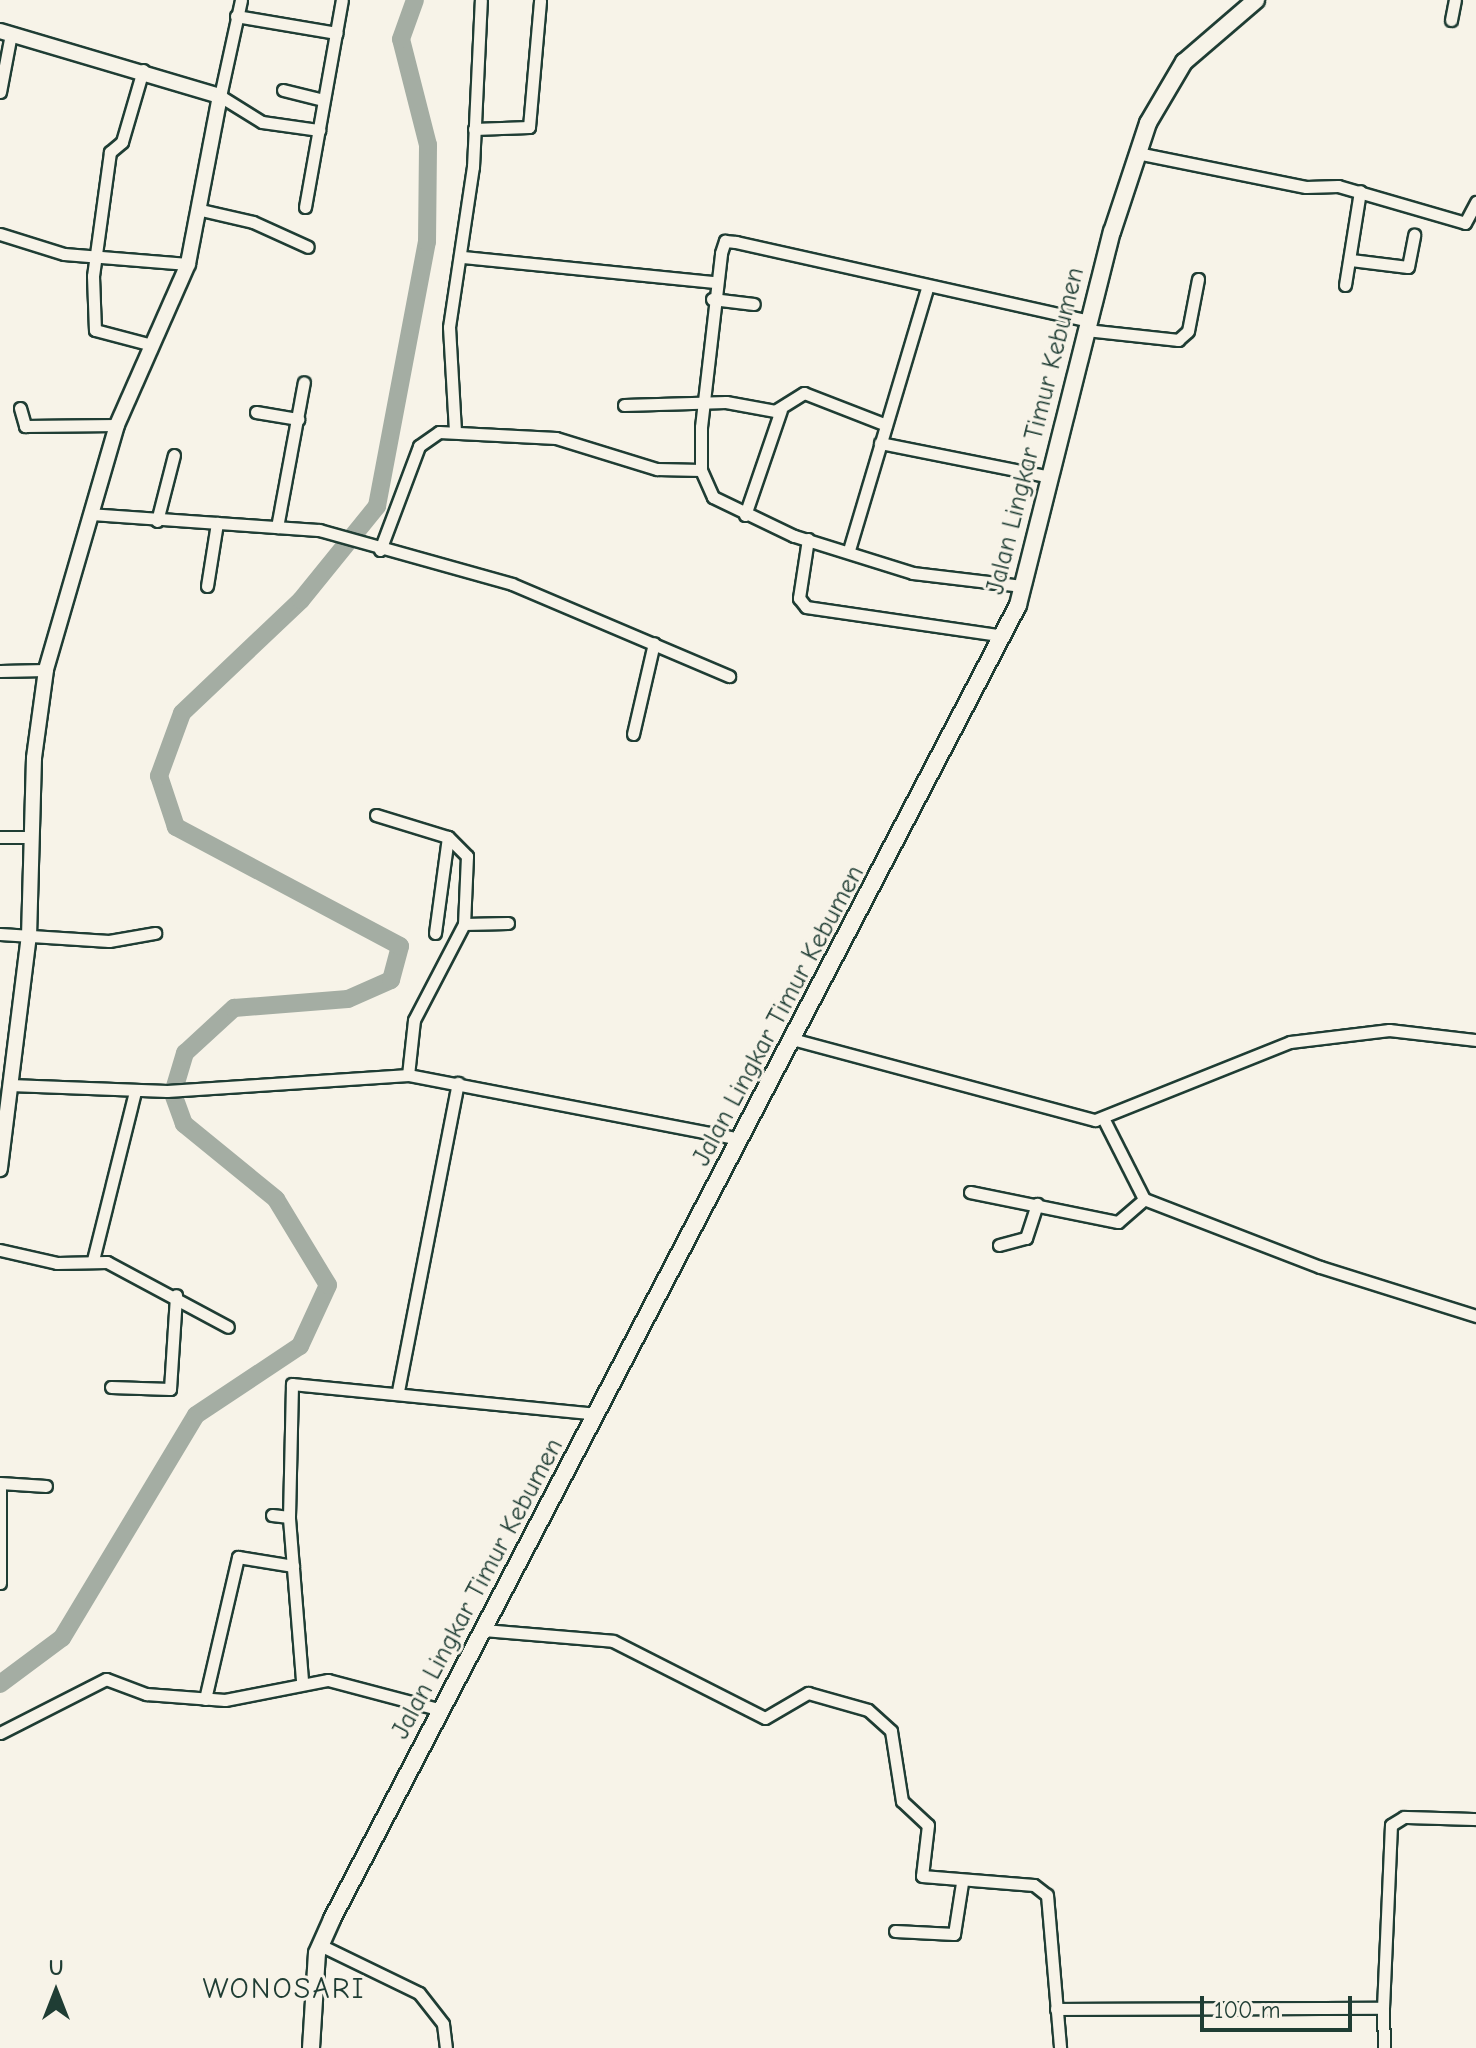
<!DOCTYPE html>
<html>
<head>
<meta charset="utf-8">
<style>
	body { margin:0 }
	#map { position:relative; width:1476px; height:2048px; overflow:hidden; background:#f7f3e8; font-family:"Comic Neue",sans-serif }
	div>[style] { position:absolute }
	.river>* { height:18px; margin:-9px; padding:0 9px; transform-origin:9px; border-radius:9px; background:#a4ada3 }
	.roads { filter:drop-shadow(2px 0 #1f3d34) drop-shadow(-2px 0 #1f3d34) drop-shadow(0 2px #1f3d34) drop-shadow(0 -2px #1f3d34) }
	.minor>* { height:11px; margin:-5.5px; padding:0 5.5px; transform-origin:5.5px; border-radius:5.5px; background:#f7f3e8 }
	.tertiary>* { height:14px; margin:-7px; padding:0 7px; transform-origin:7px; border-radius:7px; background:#f7f3e8 }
	.secondary>* { height:16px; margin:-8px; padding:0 8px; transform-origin:8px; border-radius:8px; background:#f7f3e8 }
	span { translate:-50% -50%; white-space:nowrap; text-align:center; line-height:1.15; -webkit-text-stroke:6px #f7f3e8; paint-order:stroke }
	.street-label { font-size:26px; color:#1f3d34 }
	.quarter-label { font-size:30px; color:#1f3d34; letter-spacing:2px }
	.north { position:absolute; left:16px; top:1952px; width:80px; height:80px; -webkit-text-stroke:6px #f7f3e8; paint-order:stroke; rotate:0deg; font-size:22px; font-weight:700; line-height:32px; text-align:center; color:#1f3d34 }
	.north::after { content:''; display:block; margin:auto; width:28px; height:36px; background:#1f3d34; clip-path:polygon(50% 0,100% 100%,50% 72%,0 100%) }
	.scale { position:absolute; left:1200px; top:1996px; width:152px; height:36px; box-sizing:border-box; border:4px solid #1f3d34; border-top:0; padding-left:10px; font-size:24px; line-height:28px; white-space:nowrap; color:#1f3d34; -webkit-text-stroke:6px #f7f3e8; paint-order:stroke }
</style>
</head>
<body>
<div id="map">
	<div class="river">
		<div style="left:0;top:1684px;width:77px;rotate:-36.6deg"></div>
		<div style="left:62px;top:1638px;width:260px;rotate:-59deg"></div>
		<div style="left:196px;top:1415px;width:125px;rotate:-33.6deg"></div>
		<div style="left:300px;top:1346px;width:67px;rotate:-65.3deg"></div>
		<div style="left:328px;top:1285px;width:100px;rotate:-121.2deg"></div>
		<div style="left:276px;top:1199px;width:119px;rotate:-140.8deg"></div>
		<div style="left:184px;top:1124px;width:33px;rotate:-110deg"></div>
		<div style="left:173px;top:1093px;width:42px;rotate:-73.3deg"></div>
		<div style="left:185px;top:1053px;width:67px;rotate:-42.6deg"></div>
		<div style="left:234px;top:1008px;width:114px;rotate:-4.5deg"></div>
		<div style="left:348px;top:999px;width:47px;rotate:-23.8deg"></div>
		<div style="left:391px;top:980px;width:35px;rotate:-75deg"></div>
		<div style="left:400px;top:946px;width:254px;rotate:-152deg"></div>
		<div style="left:176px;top:827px;width:54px;rotate:-108.4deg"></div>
		<div style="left:159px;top:776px;width:67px;rotate:-69.9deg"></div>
		<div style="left:182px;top:713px;width:164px;rotate:-43.5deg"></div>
		<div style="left:301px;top:600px;width:121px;rotate:-51deg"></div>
		<div style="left:377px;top:506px;width:269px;rotate:-79.3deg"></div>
		<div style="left:427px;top:242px;width:97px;rotate:-89.4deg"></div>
		<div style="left:428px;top:145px;width:109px;rotate:-104.3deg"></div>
		<div style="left:401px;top:39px;width:41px;rotate:-70.3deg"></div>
	</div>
	<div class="roads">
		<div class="minor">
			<div style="left:241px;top:0;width:98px;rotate:102.3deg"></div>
			<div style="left:220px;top:96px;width:49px;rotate:31.8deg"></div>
			<div style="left:262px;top:122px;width:58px;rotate:8deg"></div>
			<div style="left:236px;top:16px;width:102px;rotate:9.6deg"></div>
			<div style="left:1451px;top:20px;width:20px;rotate:-79deg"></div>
			<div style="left:143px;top:70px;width:75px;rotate:106.3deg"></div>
			<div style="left:122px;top:142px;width:16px;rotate:140deg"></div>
			<div style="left:110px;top:152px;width:125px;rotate:97.8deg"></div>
			<div style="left:93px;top:276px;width:54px;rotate:87.9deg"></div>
			<div style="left:95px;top:330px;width:55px;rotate:14.8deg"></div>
			<div style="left:283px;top:90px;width:41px;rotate:14deg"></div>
			<div style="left:0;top:92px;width:59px;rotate:-79.3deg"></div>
			<div style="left:474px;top:129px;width:55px;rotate:-2.1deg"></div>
			<div style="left:529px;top:127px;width:127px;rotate:-85deg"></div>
			<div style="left:1137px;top:153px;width:172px;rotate:11.4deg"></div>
			<div style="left:1306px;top:187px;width:32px;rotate:-2deg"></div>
			<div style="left:1338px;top:186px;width:132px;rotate:16.2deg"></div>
			<div style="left:1465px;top:223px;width:24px;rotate:-62deg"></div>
			<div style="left:305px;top:207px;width:210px;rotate:-79.9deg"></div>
			<div style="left:201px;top:210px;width:53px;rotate:13deg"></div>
			<div style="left:253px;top:222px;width:60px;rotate:24.4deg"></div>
			<div style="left:0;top:234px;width:67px;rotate:17.4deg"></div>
			<div style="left:64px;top:254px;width:124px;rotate:4.6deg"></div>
			<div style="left:463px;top:257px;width:253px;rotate:5.7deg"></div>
			<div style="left:1351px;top:260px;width:57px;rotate:7deg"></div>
			<div style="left:1408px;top:267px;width:33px;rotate:-79deg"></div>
			<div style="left:1345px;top:285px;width:95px;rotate:-80.9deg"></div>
			<div style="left:712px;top:299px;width:42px;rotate:6.8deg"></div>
			<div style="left:1086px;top:330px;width:93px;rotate:6.2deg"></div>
			<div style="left:1178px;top:340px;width:13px;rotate:-42deg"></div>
			<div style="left:1188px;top:331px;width:53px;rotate:-79.1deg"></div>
			<div style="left:624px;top:405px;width:102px;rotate:-1.7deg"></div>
			<div style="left:726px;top:402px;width:50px;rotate:10.4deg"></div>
			<div style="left:775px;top:411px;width:34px;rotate:-32deg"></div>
			<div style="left:804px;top:393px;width:88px;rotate:21.3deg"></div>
			<div style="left:20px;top:408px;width:19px;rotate:74deg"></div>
			<div style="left:25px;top:426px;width:92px;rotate:-0.6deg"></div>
			<div style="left:256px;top:412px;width:43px;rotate:9.5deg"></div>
			<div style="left:455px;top:431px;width:104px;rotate:-93.3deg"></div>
			<div style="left:449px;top:327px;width:162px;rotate:-81.5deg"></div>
			<div style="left:473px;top:167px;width:167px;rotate:-87.3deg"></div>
			<div style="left:880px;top:443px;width:173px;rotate:11.3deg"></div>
			<div style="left:90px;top:514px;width:230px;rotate:4deg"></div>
			<div style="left:319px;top:530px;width:200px;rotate:15.6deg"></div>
			<div style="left:512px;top:584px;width:236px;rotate:23deg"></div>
			<div style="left:745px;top:515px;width:111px;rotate:-71.1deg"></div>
			<div style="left:157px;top:521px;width:68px;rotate:-75.6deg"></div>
			<div style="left:277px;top:527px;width:147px;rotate:-79.5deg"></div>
			<div style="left:808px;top:539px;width:60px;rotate:98.7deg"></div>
			<div style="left:799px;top:598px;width:11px;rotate:52deg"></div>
			<div style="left:806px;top:607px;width:200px;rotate:8.3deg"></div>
			<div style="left:380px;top:550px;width:111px;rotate:-69.4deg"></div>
			<div style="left:419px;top:446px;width:24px;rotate:-35deg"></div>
			<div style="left:439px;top:432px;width:117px;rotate:2.9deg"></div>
			<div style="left:556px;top:438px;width:106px;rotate:17.1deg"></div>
			<div style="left:657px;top:469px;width:44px;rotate:1.3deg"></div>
			<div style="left:849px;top:550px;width:273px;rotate:-73.4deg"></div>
			<div style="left:207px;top:586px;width:64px;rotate:-81deg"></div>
			<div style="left:1022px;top:586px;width:110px;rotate:-173.2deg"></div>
			<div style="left:913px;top:573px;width:125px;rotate:-162.7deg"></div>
			<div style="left:794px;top:536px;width:90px;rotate:-154.3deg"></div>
			<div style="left:713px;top:497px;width:30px;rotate:-114deg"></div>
			<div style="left:701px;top:470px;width:43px;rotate:-90deg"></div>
			<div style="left:701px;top:427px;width:175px;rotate:-83.4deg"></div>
			<div style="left:721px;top:253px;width:13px;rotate:-72deg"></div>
			<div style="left:725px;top:241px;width:11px;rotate:5deg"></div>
			<div style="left:736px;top:242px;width:362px;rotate:12.6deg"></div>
			<div style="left:0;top:671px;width:46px;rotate:-1.2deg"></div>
			<div style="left:633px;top:734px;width:93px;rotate:-77deg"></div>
			<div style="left:376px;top:815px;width:75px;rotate:17deg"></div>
			<div style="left:448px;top:837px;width:27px;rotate:45deg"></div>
			<div style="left:467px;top:856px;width:68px;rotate:92.5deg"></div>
			<div style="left:464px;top:924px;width:108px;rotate:117.5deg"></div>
			<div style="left:414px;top:1020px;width:55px;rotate:96.2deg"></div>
			<div style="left:0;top:837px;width:31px"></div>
			<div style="left:464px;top:924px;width:44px;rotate:-1.3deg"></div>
			<div style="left:435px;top:933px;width:97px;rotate:-82.3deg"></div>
			<div style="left:0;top:934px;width:109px;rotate:3.7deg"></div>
			<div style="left:109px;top:941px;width:47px;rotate:-9.9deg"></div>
			<div style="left:792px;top:1039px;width:314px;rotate:15deg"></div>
			<div style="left:1095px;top:1120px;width:210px;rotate:-21.8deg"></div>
			<div style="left:1290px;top:1042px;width:100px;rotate:-6.9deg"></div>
			<div style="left:1389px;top:1030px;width:88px;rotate:6.6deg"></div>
			<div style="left:10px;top:1085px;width:157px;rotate:2.2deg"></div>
			<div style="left:167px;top:1091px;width:242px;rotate:-3.8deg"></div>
			<div style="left:408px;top:1075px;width:337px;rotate:10.9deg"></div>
			<div style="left:1104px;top:1120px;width:89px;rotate:63.1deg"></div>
			<div style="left:1144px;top:1199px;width:189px;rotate:21.1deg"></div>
			<div style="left:1320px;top:1267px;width:164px;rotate:17.4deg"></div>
			<div style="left:970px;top:1192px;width:151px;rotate:11.5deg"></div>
			<div style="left:1118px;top:1222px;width:35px;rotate:-41deg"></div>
			<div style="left:999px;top:1245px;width:28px;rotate:-15deg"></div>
			<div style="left:1026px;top:1238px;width:36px;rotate:-72deg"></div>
			<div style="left:0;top:1250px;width:58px;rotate:12.8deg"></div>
			<div style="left:57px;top:1263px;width:50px;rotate:-1.1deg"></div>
			<div style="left:107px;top:1262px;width:137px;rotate:28.2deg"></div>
			<div style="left:93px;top:1260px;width:173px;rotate:-76deg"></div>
			<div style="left:111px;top:1387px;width:59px;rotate:1.9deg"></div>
			<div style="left:170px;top:1389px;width:94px;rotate:-86.3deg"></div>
			<div style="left:398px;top:1391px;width:314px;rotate:-79deg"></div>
			<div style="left:0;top:1483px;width:46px;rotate:3.7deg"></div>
			<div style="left:0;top:1489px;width:94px;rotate:90deg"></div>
			<div style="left:272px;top:1515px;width:17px;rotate:7deg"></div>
			<div style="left:483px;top:1630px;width:130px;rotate:4.8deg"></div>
			<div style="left:613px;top:1641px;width:170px;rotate:26.9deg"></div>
			<div style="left:765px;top:1718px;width:50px;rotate:-30.2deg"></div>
			<div style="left:808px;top:1693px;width:62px;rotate:15.8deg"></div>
			<div style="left:868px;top:1710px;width:31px;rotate:42deg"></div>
			<div style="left:891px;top:1731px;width:71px;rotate:81.1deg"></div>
			<div style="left:902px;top:1801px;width:35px;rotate:43deg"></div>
			<div style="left:928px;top:1825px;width:51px;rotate:96.7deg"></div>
			<div style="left:922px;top:1876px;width:112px;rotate:4.6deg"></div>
			<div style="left:1034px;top:1885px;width:16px;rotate:38deg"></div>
			<div style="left:1047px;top:1895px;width:154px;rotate:85.1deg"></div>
			<div style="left:302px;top:1680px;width:164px;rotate:-94.6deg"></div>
			<div style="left:289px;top:1517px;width:133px;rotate:-88.7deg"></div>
			<div style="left:292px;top:1384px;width:306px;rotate:5.6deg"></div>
			<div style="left:205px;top:1699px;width:146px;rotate:-76.9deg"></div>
			<div style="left:238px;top:1557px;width:56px;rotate:9.3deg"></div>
			<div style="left:0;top:1733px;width:119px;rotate:-27deg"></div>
			<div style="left:106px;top:1679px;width:43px;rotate:20.6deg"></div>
			<div style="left:146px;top:1694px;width:79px;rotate:4.3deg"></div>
			<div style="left:225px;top:1700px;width:105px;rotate:-11deg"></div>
			<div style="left:328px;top:1680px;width:114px;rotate:14.8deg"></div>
			<div style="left:895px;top:1931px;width:59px;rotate:2.9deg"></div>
			<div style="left:954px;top:1934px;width:52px;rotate:-81.1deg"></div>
			<div style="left:320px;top:1945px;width:110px;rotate:25.9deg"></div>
			<div style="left:419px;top:1993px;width:39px;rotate:52deg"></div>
			<div style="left:443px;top:2024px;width:24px;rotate:83deg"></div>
			<div style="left:1383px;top:2008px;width:183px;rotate:-87.5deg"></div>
			<div style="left:1391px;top:1825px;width:15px;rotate:-32deg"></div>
			<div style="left:1404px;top:1817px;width:72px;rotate:1.6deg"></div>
			<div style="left:1056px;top:2009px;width:327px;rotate:-0.2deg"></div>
			<div style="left:1383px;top:2008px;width:40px;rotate:88.6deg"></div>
		</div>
		<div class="tertiary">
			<div style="left:0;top:31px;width:229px;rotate:16.5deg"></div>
			<div style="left:220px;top:96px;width:171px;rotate:100.8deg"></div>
			<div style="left:188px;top:264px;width:176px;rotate:113.8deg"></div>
			<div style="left:117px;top:425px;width:255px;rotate:106.2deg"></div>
			<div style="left:46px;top:670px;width:89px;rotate:97.8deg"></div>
			<div style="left:34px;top:758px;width:177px;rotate:91.6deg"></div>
			<div style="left:29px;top:935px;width:236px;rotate:97.1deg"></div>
		</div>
		<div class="secondary">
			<div style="left:311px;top:2048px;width:95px;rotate:-86.4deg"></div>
			<div style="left:317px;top:1953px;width:37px;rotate:-66deg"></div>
			<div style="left:332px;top:1919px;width:1482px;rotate:-62.43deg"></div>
			<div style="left:1018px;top:605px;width:385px;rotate:-75.9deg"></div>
			<div style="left:1112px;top:232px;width:115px;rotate:-71.7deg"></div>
			<div style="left:1148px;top:123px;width:71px;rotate:-59.5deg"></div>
			<div style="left:1184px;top:62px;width:95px;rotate:-40.7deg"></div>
		</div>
	</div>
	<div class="street-label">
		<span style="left:1036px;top:431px;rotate:-76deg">Jalan Lingkar Timur Kebumen</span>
		<span style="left:779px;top:1016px;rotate:-62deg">Jalan Lingkar Timur Kebumen</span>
		<span style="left:478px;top:1589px;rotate:-62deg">Jalan Lingkar Timur Kebumen</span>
	</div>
	<div class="quarter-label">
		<span style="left:284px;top:1989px">WONOSARI</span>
	</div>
	<div class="north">U</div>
	<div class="scale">100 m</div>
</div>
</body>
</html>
